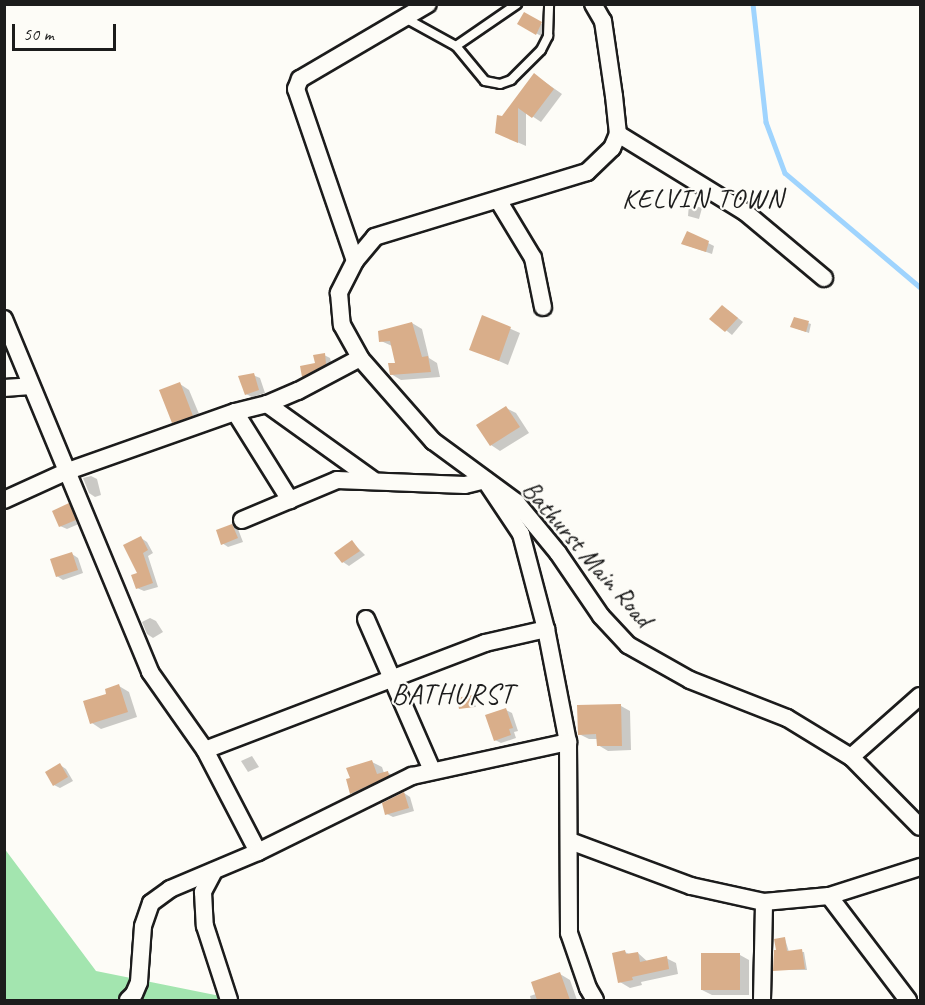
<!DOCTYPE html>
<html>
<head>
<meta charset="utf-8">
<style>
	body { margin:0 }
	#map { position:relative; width:925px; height:1005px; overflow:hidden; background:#fdfcf7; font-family:Caveat,sans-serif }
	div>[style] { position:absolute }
	.green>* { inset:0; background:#a3e5af }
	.shadow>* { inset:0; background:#0003 }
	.stream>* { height:4.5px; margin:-2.25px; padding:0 2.25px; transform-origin:2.25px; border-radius:2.25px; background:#9fd4fe }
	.building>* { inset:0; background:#d9ae8a }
	.roads { filter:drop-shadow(2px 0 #1c1c1c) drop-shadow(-2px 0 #1c1c1c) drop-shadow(0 2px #1c1c1c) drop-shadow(0 -2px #1c1c1c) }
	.service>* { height:8px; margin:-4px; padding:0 4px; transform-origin:4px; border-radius:4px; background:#fdfcf7 }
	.minor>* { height:16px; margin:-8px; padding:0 8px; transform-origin:8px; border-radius:8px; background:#fdfcf7 }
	span { translate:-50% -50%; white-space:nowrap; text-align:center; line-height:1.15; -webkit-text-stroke:4.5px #fdfcf7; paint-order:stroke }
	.street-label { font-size:26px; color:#1c1c1c }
	.neighbourhood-label { font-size:27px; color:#1c1c1c; letter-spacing:1.5px }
	.quarter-label { font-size:28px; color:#1c1c1c; letter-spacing:1.5px }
	.frame { position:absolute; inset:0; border:6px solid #1c1c1c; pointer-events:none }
	.scale { position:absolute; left:12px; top:24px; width:104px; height:27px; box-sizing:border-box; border:3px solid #1c1c1c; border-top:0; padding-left:8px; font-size:18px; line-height:21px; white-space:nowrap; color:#1c1c1c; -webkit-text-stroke:4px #fdfcf7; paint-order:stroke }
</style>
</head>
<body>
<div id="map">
	<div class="green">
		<div style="clip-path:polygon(4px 848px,96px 971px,240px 1000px,5px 1000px)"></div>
	</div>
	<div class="shadow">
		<div style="clip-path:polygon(525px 14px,547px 27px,543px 37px,519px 24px)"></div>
		<div style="clip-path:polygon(542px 80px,562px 94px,541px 122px,526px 112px,526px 146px,506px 137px,503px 118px)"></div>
		<div style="clip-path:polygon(689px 204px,702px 208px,699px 219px,688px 216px)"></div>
		<div style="clip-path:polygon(708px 243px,714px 246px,712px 254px,683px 244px)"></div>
		<div style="clip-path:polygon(728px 310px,743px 322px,732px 335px,712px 319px)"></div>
		<div style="clip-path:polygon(483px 317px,520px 333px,508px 365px,471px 349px)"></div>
		<div style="clip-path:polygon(795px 319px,811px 324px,809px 333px,795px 328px)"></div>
		<div style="clip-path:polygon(412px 323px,422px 329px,429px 358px,437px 363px,440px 377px,401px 380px,391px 374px,397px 364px,392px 346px,381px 341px)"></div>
		<div style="clip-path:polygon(324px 355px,330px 358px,332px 367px,309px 379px,303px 376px)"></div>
		<div style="clip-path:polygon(253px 375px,260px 378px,265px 393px,252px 397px,246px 394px)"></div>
		<div style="clip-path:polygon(180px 384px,189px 390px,202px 421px,183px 428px,173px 422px)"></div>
		<div style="clip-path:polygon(506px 408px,516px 413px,529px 433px,500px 451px,491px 445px)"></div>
		<div style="clip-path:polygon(91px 476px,97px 479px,101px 495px,95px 497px,89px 493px,83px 478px)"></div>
		<div style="clip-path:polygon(69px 505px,75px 509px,81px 523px,67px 529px,60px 526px)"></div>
		<div style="clip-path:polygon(232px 525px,238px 529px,243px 542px,228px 547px,222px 543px)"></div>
		<div style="clip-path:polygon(141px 538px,147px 542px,153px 553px,148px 556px,158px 587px,144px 591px,137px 588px)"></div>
		<div style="clip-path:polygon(352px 542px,365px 555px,349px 566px,343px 562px)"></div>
		<div style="clip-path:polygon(72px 554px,78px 558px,83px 573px,63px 580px,57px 576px)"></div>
		<div style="clip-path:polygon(150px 618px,156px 621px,163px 632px,153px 638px,147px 634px,142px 622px)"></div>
		<div style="clip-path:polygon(119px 686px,129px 692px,137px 717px,101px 729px,92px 723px,108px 695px)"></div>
		<div style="clip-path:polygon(472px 697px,476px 707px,460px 708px)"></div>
		<div style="clip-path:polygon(621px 706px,630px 711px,631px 750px,608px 751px,598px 745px,598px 739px,589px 739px,579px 734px)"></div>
		<div style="clip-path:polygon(506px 710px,512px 713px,518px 731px,514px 732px,516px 738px,501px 743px,495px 740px)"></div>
		<div style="clip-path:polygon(252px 756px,259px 767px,248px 772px,241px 761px)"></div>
		<div style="clip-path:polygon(372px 762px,382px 767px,384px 773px,387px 772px,397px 778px,361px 799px,352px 793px,348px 780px)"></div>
		<div style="clip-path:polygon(60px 765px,66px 769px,73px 781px,60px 788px,54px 785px)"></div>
		<div style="clip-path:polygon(404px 793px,410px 797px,414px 811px,393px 817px,387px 814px)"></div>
		<div style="clip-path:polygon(785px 939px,789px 952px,804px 952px,807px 970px,775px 970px)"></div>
		<div style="clip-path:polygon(625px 952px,631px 955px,638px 953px,648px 962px,666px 958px,676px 963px,678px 974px,641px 982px,642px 985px,630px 988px,620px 982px)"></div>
		<div style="clip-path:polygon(740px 955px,749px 960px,749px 995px,712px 995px,702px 990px)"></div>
		<div style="clip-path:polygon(560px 974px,570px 980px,577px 1000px,531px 1000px,530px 996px,536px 994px)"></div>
	</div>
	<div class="stream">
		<div style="left:753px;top:4px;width:119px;rotate:83.7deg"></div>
		<div style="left:766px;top:122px;width:54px;rotate:69.6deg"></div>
		<div style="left:785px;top:173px;width:177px;rotate:40.2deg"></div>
	</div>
	<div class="building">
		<div style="clip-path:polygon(524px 12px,542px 22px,536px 35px,517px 24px)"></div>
		<div style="clip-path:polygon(534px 73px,554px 89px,532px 118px,518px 108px,518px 143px,495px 133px,497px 115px,502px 116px)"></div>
		<div style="clip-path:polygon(687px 231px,709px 241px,706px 252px,681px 244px)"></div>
		<div style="clip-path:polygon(722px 305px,738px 318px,725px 332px,709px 319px)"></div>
		<div style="clip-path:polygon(482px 315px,511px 327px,499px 361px,469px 350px)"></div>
		<div style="clip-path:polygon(794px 317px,809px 321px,806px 332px,790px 327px)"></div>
		<div style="clip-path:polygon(412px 322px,422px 357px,428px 356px,431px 372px,390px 375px,388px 363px,395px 363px,390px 341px,379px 342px,378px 331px)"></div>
		<div style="clip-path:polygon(325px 353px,326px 364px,302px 377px,300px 366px,315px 363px,313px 355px)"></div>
		<div style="clip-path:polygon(254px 373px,259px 390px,245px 395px,238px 376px)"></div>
		<div style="clip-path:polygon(180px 382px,193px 416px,172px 423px,159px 390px)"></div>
		<div style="clip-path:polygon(506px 406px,520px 427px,490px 446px,476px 425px)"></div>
		<div style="clip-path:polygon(69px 503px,76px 520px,59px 527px,52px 511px)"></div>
		<div style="clip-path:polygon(232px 524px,238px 538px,221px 545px,216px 530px)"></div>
		<div style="clip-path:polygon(141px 536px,148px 550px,143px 553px,153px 583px,136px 589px,131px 575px,137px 573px,123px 545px)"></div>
		<div style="clip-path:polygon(352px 540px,360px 551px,342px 563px,334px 553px)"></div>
		<div style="clip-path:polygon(72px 552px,78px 570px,56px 577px,50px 559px)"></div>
		<div style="clip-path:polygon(119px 684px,128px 712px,90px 724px,83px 701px,106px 694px,105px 689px)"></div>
		<div style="clip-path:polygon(472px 695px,474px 707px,459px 709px,457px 698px)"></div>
		<div style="clip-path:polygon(621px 704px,622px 746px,597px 746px,596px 734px,578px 735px,577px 705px)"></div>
		<div style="clip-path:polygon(506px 708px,513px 728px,509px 729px,511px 735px,494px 741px,485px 715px)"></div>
		<div style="clip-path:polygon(372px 760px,377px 774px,388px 771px,389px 776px,350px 794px,346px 779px,350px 778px,346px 768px)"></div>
		<div style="clip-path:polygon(60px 763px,68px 777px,53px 786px,45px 772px)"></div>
		<div style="clip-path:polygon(404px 792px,409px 808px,385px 815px,382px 803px)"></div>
		<div style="clip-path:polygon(785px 937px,787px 951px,802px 949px,805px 969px,773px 971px,774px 950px,776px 950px,774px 939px)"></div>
		<div style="clip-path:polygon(625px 950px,626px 954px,638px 952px,640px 962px,667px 956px,669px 969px,632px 977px,633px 980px,618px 983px,612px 953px)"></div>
		<div style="clip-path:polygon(701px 953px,740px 953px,740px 990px,701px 990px)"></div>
		<div style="clip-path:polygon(560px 972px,570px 1000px,537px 1000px,531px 982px)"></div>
	</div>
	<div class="roads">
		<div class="service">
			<div style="left:405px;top:18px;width:58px;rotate:28.8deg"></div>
			<div style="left:456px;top:46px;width:74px;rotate:-34.5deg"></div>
			<div style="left:456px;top:46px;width:45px;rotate:50.4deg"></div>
			<div style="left:485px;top:81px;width:15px;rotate:11deg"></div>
			<div style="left:500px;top:84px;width:12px;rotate:-20deg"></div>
			<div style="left:511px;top:80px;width:42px;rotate:-45deg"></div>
			<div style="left:541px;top:50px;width:16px;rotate:-63deg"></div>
			<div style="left:548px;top:36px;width:32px;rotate:-88deg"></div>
		</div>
		<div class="minor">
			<div style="left:593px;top:4px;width:20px;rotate:60deg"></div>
			<div style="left:603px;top:21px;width:76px;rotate:81.7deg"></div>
			<div style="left:614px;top:96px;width:38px;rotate:84deg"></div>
			<div style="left:618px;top:134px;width:15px;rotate:113deg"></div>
			<div style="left:612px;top:148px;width:35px;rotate:136deg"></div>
			<div style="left:587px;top:172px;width:222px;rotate:163deg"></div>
			<div style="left:375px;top:237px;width:31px;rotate:130deg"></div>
			<div style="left:355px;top:261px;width:36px;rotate:117deg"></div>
			<div style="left:339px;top:293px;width:32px;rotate:85deg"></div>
			<div style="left:342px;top:325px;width:38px;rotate:61deg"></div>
			<div style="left:360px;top:358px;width:111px;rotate:48.7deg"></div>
			<div style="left:433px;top:441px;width:103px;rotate:36.3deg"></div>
			<div style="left:516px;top:502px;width:66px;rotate:50.5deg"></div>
			<div style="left:558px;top:553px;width:76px;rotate:55.7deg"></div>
			<div style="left:601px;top:616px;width:40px;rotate:47deg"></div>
			<div style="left:628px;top:645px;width:71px;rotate:29.4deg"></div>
			<div style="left:690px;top:680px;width:104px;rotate:21.4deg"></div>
			<div style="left:787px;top:718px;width:75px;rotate:31.4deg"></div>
			<div style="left:851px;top:757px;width:98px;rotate:45.4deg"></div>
			<div style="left:618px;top:134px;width:149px;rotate:31.6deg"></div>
			<div style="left:745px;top:212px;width:103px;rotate:39.9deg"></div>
			<div style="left:498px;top:200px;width:68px;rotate:58.9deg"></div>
			<div style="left:533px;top:258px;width:50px;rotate:78.5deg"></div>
			<div style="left:355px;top:261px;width:182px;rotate:-108.9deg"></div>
			<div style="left:296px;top:89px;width:11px;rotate:-68deg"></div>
			<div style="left:300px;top:79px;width:148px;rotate:-30.4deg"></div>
			<div style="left:4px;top:319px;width:382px;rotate:67.5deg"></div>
			<div style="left:150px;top:672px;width:95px;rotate:54.8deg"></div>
			<div style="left:205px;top:750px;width:115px;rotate:62.5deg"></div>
			<div style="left:4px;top:388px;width:27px;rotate:-4deg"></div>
			<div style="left:267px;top:404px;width:130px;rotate:35.6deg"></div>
			<div style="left:235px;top:412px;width:104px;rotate:58deg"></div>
			<div style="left:4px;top:500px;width:70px;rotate:-24.4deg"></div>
			<div style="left:68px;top:471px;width:177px;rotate:-19.5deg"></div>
			<div style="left:235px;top:412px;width:33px;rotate:-14deg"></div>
			<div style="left:267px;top:404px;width:34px;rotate:-23deg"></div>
			<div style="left:298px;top:391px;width:70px;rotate:-28deg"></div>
			<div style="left:242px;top:520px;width:103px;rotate:-22.8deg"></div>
			<div style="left:337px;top:480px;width:128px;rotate:2.2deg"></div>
			<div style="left:465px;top:485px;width:21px;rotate:-14deg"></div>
			<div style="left:485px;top:480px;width:65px;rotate:56.3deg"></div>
			<div style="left:521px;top:534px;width:98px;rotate:75.3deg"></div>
			<div style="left:546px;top:629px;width:115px;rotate:79deg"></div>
			<div style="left:568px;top:742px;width:191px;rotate:89.7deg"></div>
			<div style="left:569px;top:933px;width:58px;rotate:70.9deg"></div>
			<div style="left:588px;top:988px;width:14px;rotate:60deg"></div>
			<div style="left:366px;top:619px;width:165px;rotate:66.4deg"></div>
			<div style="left:205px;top:750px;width:300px;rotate:-20.9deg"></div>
			<div style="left:485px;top:643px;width:63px;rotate:-12.9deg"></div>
			<div style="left:851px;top:757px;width:92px;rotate:-41.5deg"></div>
			<div style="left:570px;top:841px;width:129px;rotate:20.4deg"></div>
			<div style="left:691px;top:886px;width:75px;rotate:12.4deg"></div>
			<div style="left:764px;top:902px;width:65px;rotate:-5.3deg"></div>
			<div style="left:829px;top:896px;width:96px;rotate:-17.7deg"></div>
			<div style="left:214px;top:871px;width:24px;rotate:118deg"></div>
			<div style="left:203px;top:892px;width:34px;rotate:87deg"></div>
			<div style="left:205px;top:926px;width:78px;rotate:72deg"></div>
			<div style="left:829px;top:896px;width:131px;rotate:52.8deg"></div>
			<div style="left:128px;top:1000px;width:8px;rotate:-45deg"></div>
			<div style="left:134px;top:994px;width:13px;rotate:-67deg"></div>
			<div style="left:139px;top:982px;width:56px;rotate:-85.9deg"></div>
			<div style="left:143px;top:926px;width:24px;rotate:-71deg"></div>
			<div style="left:151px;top:903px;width:24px;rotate:-36deg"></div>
			<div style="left:170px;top:889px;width:95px;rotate:-22.8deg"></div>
			<div style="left:258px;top:852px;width:172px;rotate:-26.3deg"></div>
			<div style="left:412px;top:776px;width:160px;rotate:-12.3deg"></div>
			<div style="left:762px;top:1000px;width:98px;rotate:-88.8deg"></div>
		</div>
	</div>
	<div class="street-label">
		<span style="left:587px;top:554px;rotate:49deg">Bathurst Main Road</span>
	</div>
	<div class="neighbourhood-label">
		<span style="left:703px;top:199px">KELVIN TOWN</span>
	</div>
	<div class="quarter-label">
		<span style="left:453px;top:694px">BATHURST</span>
	</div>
	<div class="frame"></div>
	<div class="scale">50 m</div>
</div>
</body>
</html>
